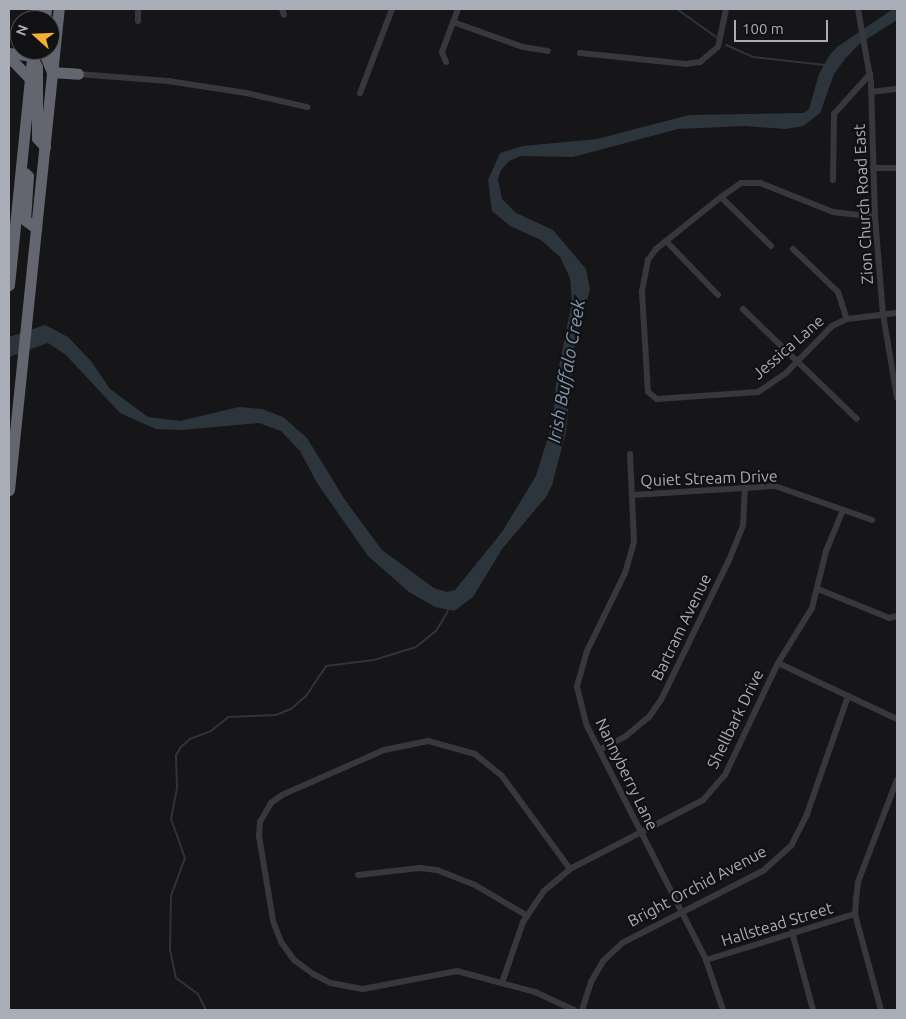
<!DOCTYPE html>
<html>
<head>
<meta charset="utf-8">
<style>
	body { margin:0 }
	#map { position:relative; width:906px; height:1019px; overflow:hidden; background:#161618; font-family:Ubuntu,sans-serif }
	div>[style] { position:absolute }
	.water>* { inset:0; background:#2c353c }
	.stream>* { height:2px; margin:-1px; padding:0 1px; transform-origin:1px; border-radius:1px; background:#2c353c }
	.street>* { height:6px; margin:-3px; padding:0 3px; transform-origin:3px; border-radius:3px; background:#37383d }
	.highway>* { height:11px; margin:-5.5px; padding:0 5.5px; transform-origin:5.5px; border-radius:5.5px; background:#63666e }
	span { translate:-50% -50%; white-space:nowrap; text-align:center; line-height:1.15; -webkit-text-stroke:4.5px #111113; paint-order:stroke }
	.street-label { font-size:16px; color:#a8adb8 }
	.water-label { font-size:18px; color:#7f9bb3; font-style:italic }
	.frame { position:absolute; inset:0; border:10px solid #a8adb8; pointer-events:none }
	.north { position:absolute; left:10px; top:10px; width:50px; height:50px; box-sizing:border-box; background:#111113; border:1px solid #4d4f55; border-radius:50%; rotate:290deg; font-size:14px; font-weight:700; line-height:20px; text-align:center; color:#a8adb8 }
	.north::after { content:''; display:block; margin:auto; width:18px; height:22px; background:#f2b134; clip-path:polygon(50% 0,100% 100%,50% 72%,0 100%) }
	.scale { position:absolute; left:734px; top:20px; width:94px; height:22px; box-sizing:border-box; border:2px solid #a8adb8; border-top:0; padding-left:6px; font-size:15px; line-height:18px; white-space:nowrap; color:#a8adb8; -webkit-text-stroke:4px #111113; paint-order:stroke }
</style>
</head>
<body>
<div id="map">
	<div class="water">
		<div style="clip-path:polygon(893px 9px,897px 9px,897px 20px,859px 44px,845px 59px,834px 74px,820px 113px,803px 126px,785px 129px,745px 126px,678px 129px,573px 157px,521px 156px,509px 161px,501px 170px,498px 179px,502px 199px,516px 213px,553px 230px,586px 269px,590px 290px,575px 340px,566px 432px,552px 485px,546px 497px,502px 549px,473px 597px,454px 611px,435px 607px,409px 592px,368px 556px,317px 483px,300px 451px,281px 431px,259px 423px,182px 430px,156px 429px,120px 413px,66px 355px,48px 343px,9px 357px,9px 337px,45px 325px,68px 337px,91px 361px,110px 389px,148px 417px,180px 421px,239px 407px,262px 409px,283px 417px,307px 438px,345px 500px,382px 550px,434px 588px,447px 592px,455px 590px,502px 532px,536px 476px,553px 421px,556px 382px,572px 302px,570px 278px,560px 257px,541px 240px,510px 226px,492px 211px,488px 180px,500px 153px,523px 146px,597px 139px,689px 115px,804px 113px,809px 109px,819px 74px,829px 56px,837px 47px)"></div>
	</div>
	<div class="stream">
		<div style="left:677px;top:9px;width:48px;rotate:35.7deg"></div>
		<div style="left:726px;top:45px;width:30px;rotate:24deg"></div>
		<div style="left:753px;top:57px;width:72px;rotate:6.3deg"></div>
		<div style="left:206px;top:1010px;width:18px;rotate:-117deg"></div>
		<div style="left:198px;top:994px;width:27px;rotate:-144deg"></div>
		<div style="left:176px;top:978px;width:30px;rotate:-102deg"></div>
		<div style="left:170px;top:949px;width:53px;rotate:-88.9deg"></div>
		<div style="left:171px;top:896px;width:40px;rotate:-69.8deg"></div>
		<div style="left:185px;top:858px;width:41px;rotate:-109.7deg"></div>
		<div style="left:171px;top:819px;width:33px;rotate:-79deg"></div>
		<div style="left:177px;top:787px;width:32px;rotate:-92deg"></div>
		<div style="left:176px;top:755px;width:9px;rotate:-58deg"></div>
		<div style="left:181px;top:747px;width:12px;rotate:-42deg"></div>
		<div style="left:190px;top:739px;width:22px;rotate:-21deg"></div>
		<div style="left:211px;top:731px;width:22px;rotate:-39deg"></div>
		<div style="left:228px;top:717px;width:48px;rotate:-2.4deg"></div>
		<div style="left:276px;top:715px;width:16px;rotate:-22deg"></div>
		<div style="left:291px;top:709px;width:20px;rotate:-41deg"></div>
		<div style="left:306px;top:696px;width:36px;rotate:-56deg"></div>
		<div style="left:326px;top:666px;width:48px;rotate:-7.1deg"></div>
		<div style="left:374px;top:660px;width:44px;rotate:-17.2deg"></div>
		<div style="left:416px;top:647px;width:26px;rotate:-39deg"></div>
		<div style="left:436px;top:631px;width:23px;rotate:-59deg"></div>
	</div>
	<div class="street">
		<div style="left:138px;top:9px;width:12px;rotate:90deg"></div>
		<div style="left:282px;top:9px;width:6px;rotate:72deg"></div>
		<div style="left:858px;top:9px;width:75px;rotate:80deg"></div>
		<div style="left:871px;top:83px;width:134px;rotate:88.3deg"></div>
		<div style="left:875px;top:217px;width:97px;rotate:85.3deg"></div>
		<div style="left:883px;top:314px;width:85px;rotate:80.5deg"></div>
		<div style="left:453px;top:22px;width:74px;rotate:19.7deg"></div>
		<div style="left:523px;top:47px;width:25px;rotate:9deg"></div>
		<div style="left:580px;top:53px;width:107px;rotate:5.9deg"></div>
		<div style="left:686px;top:64px;width:14px;rotate:-8deg"></div>
		<div style="left:700px;top:62px;width:23px;rotate:-40deg"></div>
		<div style="left:718px;top:47px;width:39px;rotate:-78deg"></div>
		<div style="left:446px;top:62px;width:11px;rotate:-112deg"></div>
		<div style="left:442px;top:52px;width:46px;rotate:-69.6deg"></div>
		<div style="left:78px;top:74px;width:90px;rotate:4.4deg"></div>
		<div style="left:168px;top:81px;width:79px;rotate:8.7deg"></div>
		<div style="left:246px;top:93px;width:63px;rotate:12.9deg"></div>
		<div style="left:871px;top:92px;width:26px;rotate:-7deg"></div>
		<div style="left:360px;top:93px;width:90px;rotate:-69.1deg"></div>
		<div style="left:873px;top:168px;width:24px"></div>
		<div style="left:833px;top:180px;width:66px;rotate:-89.1deg"></div>
		<div style="left:834px;top:114px;width:54px;rotate:-48deg"></div>
		<div style="left:721px;top:197px;width:70px;rotate:44.4deg"></div>
		<div style="left:875px;top:217px;width:42px;rotate:-173.2deg"></div>
		<div style="left:833px;top:212px;width:79px;rotate:-158.3deg"></div>
		<div style="left:760px;top:183px;width:19px;rotate:180deg"></div>
		<div style="left:741px;top:183px;width:24px;rotate:145deg"></div>
		<div style="left:721px;top:197px;width:83px;rotate:141.3deg"></div>
		<div style="left:656px;top:249px;width:14px;rotate:126deg"></div>
		<div style="left:648px;top:260px;width:33px;rotate:101deg"></div>
		<div style="left:642px;top:292px;width:100px;rotate:86.6deg"></div>
		<div style="left:648px;top:392px;width:11px;rotate:38deg"></div>
		<div style="left:657px;top:399px;width:101px;rotate:-4deg"></div>
		<div style="left:758px;top:392px;width:34px;rotate:-34deg"></div>
		<div style="left:786px;top:373px;width:66px;rotate:-45.6deg"></div>
		<div style="left:832px;top:326px;width:17px;rotate:-25deg"></div>
		<div style="left:847px;top:319px;width:50px;rotate:-6.8deg"></div>
		<div style="left:666px;top:241px;width:75px;rotate:46.1deg"></div>
		<div style="left:793px;top:249px;width:62px;rotate:43.7deg"></div>
		<div style="left:838px;top:292px;width:28px;rotate:72deg"></div>
		<div style="left:743px;top:309px;width:158px;rotate:44deg"></div>
		<div style="left:630px;top:454px;width:88px;rotate:87.4deg"></div>
		<div style="left:634px;top:542px;width:32px;rotate:106deg"></div>
		<div style="left:625px;top:573px;width:87px;rotate:116deg"></div>
		<div style="left:587px;top:651px;width:37px;rotate:106deg"></div>
		<div style="left:577px;top:687px;width:38px;rotate:76deg"></div>
		<div style="left:586px;top:724px;width:265px;rotate:63deg"></div>
		<div style="left:706px;top:960px;width:53px;rotate:71.2deg"></div>
		<div style="left:632px;top:495px;width:143px;rotate:-3.6deg"></div>
		<div style="left:775px;top:486px;width:103px;rotate:19.3deg"></div>
		<div style="left:818px;top:589px;width:77px;rotate:22.2deg"></div>
		<div style="left:889px;top:618px;width:8px;rotate:-14deg"></div>
		<div style="left:778px;top:663px;width:132px;rotate:25.2deg"></div>
		<div style="left:599px;top:750px;width:30px;rotate:-27deg"></div>
		<div style="left:626px;top:736px;width:30px;rotate:-40deg"></div>
		<div style="left:649px;top:717px;width:21px;rotate:-55deg"></div>
		<div style="left:661px;top:700px;width:156px;rotate:-64.1deg"></div>
		<div style="left:729px;top:560px;width:38px;rotate:-68deg"></div>
		<div style="left:743px;top:525px;width:37px;rotate:-87deg"></div>
		<div style="left:570px;top:869px;width:115px;rotate:-126.2deg"></div>
		<div style="left:502px;top:776px;width:35px;rotate:-141deg"></div>
		<div style="left:475px;top:754px;width:49px;rotate:-164.5deg"></div>
		<div style="left:428px;top:741px;width:45px;rotate:168.4deg"></div>
		<div style="left:384px;top:750px;width:111px;rotate:156.2deg"></div>
		<div style="left:282px;top:795px;width:14px;rotate:144deg"></div>
		<div style="left:271px;top:803px;width:22px;rotate:120deg"></div>
		<div style="left:260px;top:822px;width:14px;rotate:94deg"></div>
		<div style="left:259px;top:836px;width:86px;rotate:80.6deg"></div>
		<div style="left:273px;top:921px;width:22px;rotate:69deg"></div>
		<div style="left:281px;top:942px;width:22px;rotate:54deg"></div>
		<div style="left:294px;top:960px;width:24px;rotate:36deg"></div>
		<div style="left:313px;top:974px;width:20px;rotate:27deg"></div>
		<div style="left:331px;top:983px;width:33px;rotate:11deg"></div>
		<div style="left:363px;top:989px;width:96px;rotate:-10.8deg"></div>
		<div style="left:457px;top:971px;width:81px;rotate:15.1deg"></div>
		<div style="left:535px;top:992px;width:43px;rotate:24.8deg"></div>
		<div style="left:358px;top:875px;width:62px;rotate:-6.4deg"></div>
		<div style="left:420px;top:868px;width:17px;rotate:7deg"></div>
		<div style="left:437px;top:870px;width:41px;rotate:21.5deg"></div>
		<div style="left:475px;top:885px;width:59px;rotate:30.5deg"></div>
		<div style="left:792px;top:932px;width:81px;rotate:74.9deg"></div>
		<div style="left:706px;top:960px;width:156px;rotate:-17.2deg"></div>
		<div style="left:502px;top:983px;width:65px;rotate:-71deg"></div>
		<div style="left:523px;top:922px;width:37px;rotate:-56deg"></div>
		<div style="left:544px;top:891px;width:34px;rotate:-40deg"></div>
		<div style="left:570px;top:869px;width:150px;rotate:-27.4deg"></div>
		<div style="left:703px;top:800px;width:33px;rotate:-49deg"></div>
		<div style="left:725px;top:775px;width:124px;rotate:-64.7deg"></div>
		<div style="left:778px;top:663px;width:65px;rotate:-58.3deg"></div>
		<div style="left:812px;top:608px;width:59px;rotate:-76.2deg"></div>
		<div style="left:826px;top:551px;width:44px;rotate:-67.5deg"></div>
		<div style="left:582px;top:1010px;width:29px;rotate:-72deg"></div>
		<div style="left:591px;top:982px;width:24px;rotate:-60deg"></div>
		<div style="left:603px;top:961px;width:26px;rotate:-43deg"></div>
		<div style="left:622px;top:943px;width:158px;rotate:-27.1deg"></div>
		<div style="left:763px;top:871px;width:38px;rotate:-42deg"></div>
		<div style="left:791px;top:846px;width:36px;rotate:-63deg"></div>
		<div style="left:807px;top:814px;width:125px;rotate:-70.8deg"></div>
		<div style="left:881px;top:1010px;width:99px;rotate:-105.2deg"></div>
		<div style="left:855px;top:914px;width:15px;rotate:-86deg"></div>
		<div style="left:856px;top:899px;width:17px;rotate:-83deg"></div>
		<div style="left:858px;top:882px;width:109px;rotate:-69.1deg"></div>
	</div>
	<div class="highway">
		<div style="left:37px;top:20px;width:11px;rotate:-85deg"></div>
		<div style="left:45px;top:20px;width:11px;rotate:-85deg"></div>
		<div style="left:43px;top:50px;width:24px;rotate:68deg"></div>
		<div style="left:52px;top:72px;width:26px;rotate:4deg"></div>
		<div style="left:9px;top:53px;width:23px;rotate:7deg"></div>
		<div style="left:32px;top:56px;width:12px;rotate:66deg"></div>
		<div style="left:37px;top:67px;width:71px;rotate:90deg"></div>
		<div style="left:37px;top:138px;width:12px;rotate:48deg"></div>
		<div style="left:9px;top:57px;width:32px;rotate:46deg"></div>
		<div style="left:25px;top:173px;width:4px;rotate:45deg"></div>
		<div style="left:28px;top:176px;width:44px;rotate:93.9deg"></div>
		<div style="left:25px;top:220px;width:14px;rotate:36deg"></div>
		<div style="left:9px;top:285px;width:236px;rotate:-84.2deg"></div>
		<div style="left:9px;top:490px;width:484px;rotate:-84.1deg"></div>
	</div>
	<div class="street-label">
		<span style="left:863px;top:204px;rotate:-93deg">Zion Church Road East</span>
		<span style="left:788px;top:347px;rotate:-41deg">Jessica Lane</span>
		<span style="left:709px;top:478px;rotate:-2deg">Quiet Stream Drive</span>
		<span style="left:681px;top:627px;rotate:-64deg">Bartram Avenue</span>
		<span style="left:735px;top:719px;rotate:-64deg">Shellbark Drive</span>
		<span style="left:627px;top:774px;rotate:64deg">Nannyberry Lane</span>
		<span style="left:697px;top:886px;rotate:-28deg">Bright Orchid Avenue</span>
		<span style="left:777px;top:924px;rotate:-17deg">Hallstead Street</span>
	</div>
	<div class="water-label">
		<span style="left:566px;top:371px;rotate:-80deg">Irish Buffalo Creek</span>
	</div>
	<div class="frame"></div>
	<div class="north">N</div>
	<div class="scale">100 m</div>
</div>
</body>
</html>
